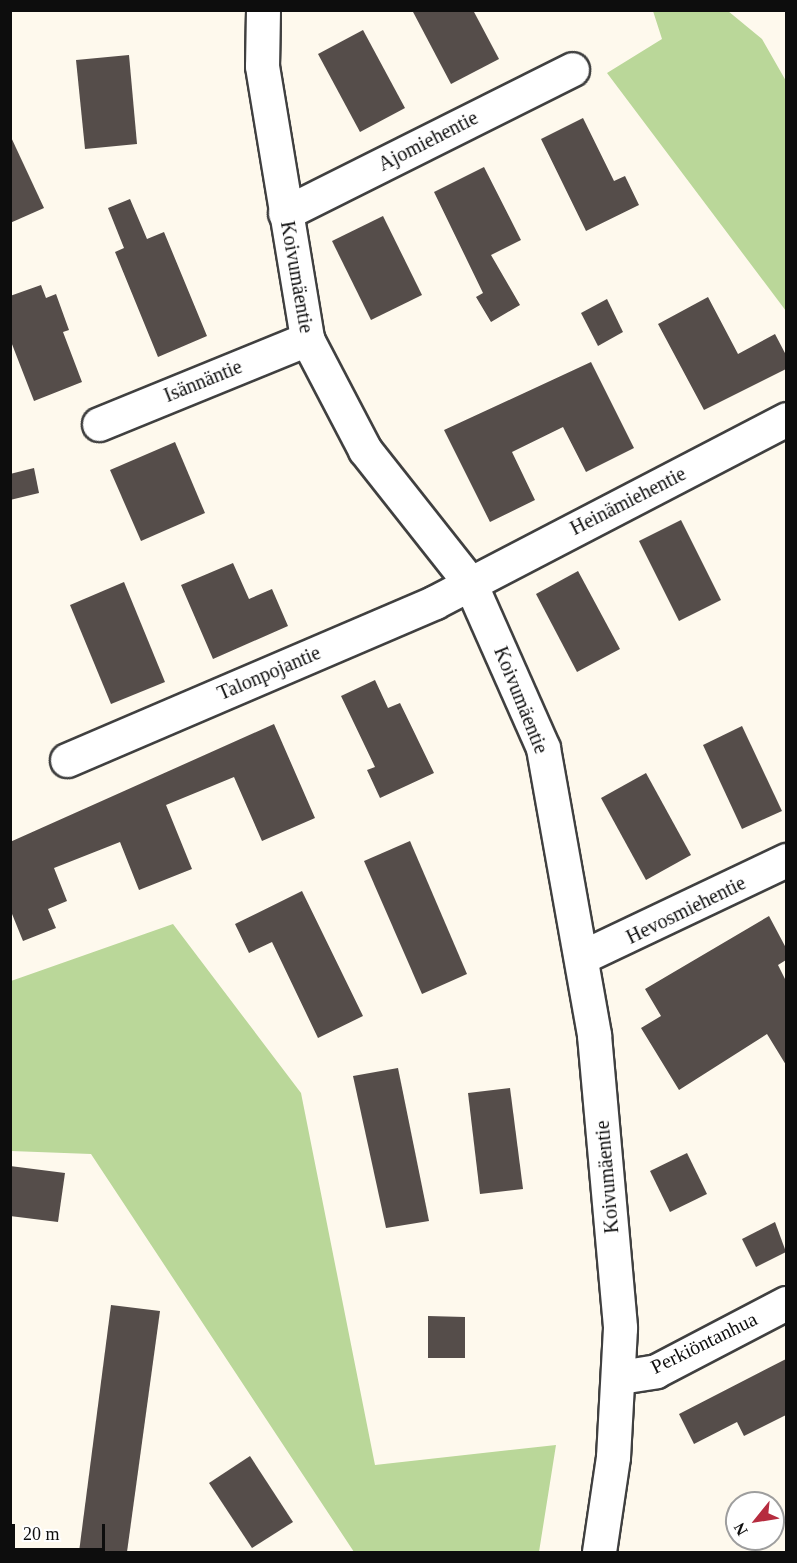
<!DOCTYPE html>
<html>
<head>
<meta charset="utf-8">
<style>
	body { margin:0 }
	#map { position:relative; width:797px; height:1563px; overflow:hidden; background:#fef9ed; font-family:"Times New Roman",serif }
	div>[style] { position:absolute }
	.forest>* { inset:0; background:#bad799 }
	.building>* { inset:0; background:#554d4a }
	.roads { filter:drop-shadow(2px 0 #404040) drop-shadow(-2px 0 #404040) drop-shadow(0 2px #404040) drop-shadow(0 -2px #404040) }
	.minor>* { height:33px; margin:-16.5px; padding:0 16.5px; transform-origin:16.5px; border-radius:16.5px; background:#fff }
	.tertiary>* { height:33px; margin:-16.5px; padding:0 16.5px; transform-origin:16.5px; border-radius:16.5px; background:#fff }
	span { translate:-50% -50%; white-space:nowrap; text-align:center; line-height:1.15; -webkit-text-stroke:6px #fff; paint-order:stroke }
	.street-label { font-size:20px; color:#0d0d0d }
	.frame { position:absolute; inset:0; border:12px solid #0d0d0d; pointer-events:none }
	.north { position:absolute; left:725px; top:1491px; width:60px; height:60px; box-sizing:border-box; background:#fff; border:2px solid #9e9e9e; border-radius:50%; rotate:240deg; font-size:16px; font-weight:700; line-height:24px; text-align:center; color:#0d0d0d }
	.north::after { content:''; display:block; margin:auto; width:21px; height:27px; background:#b62c3f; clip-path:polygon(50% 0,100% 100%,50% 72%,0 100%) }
	.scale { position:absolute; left:12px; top:1524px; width:93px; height:27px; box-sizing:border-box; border:3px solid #0d0d0d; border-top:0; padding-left:8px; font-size:18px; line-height:21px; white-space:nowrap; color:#0d0d0d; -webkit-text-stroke:4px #fff; paint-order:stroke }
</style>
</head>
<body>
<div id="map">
	<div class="forest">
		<div style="clip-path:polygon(653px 11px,728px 11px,762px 39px,786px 81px,786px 311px,607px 73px,662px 39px)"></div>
		<div style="clip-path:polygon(173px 924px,301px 1093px,375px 1465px,556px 1445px,539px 1552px,354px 1552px,91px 1154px,11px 1151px,11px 981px)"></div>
	</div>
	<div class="building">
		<div style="clip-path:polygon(412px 10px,473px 10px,499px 59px,451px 84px)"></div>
		<div style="clip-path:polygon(363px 30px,405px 108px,360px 132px,318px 54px)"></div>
		<div style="clip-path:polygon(129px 55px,137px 144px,85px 149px,76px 60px)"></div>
		<div style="clip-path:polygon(583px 118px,614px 181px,625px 176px,639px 205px,586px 231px,541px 139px)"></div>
		<div style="clip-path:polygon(10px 135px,44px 208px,10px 223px)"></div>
		<div style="clip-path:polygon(484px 167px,521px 240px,491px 255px,520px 305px,491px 322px,476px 297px,483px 293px,434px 192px)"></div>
		<div style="clip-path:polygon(130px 199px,147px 239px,164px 232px,207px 336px,158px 357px,115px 252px,124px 248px,108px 208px)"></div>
		<div style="clip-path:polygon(383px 216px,422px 295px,371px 320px,332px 241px)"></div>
		<div style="clip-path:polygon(41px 285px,46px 298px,56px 294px,69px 330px,63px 332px,82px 382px,34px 401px,10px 339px,10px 296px)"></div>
		<div style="clip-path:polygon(708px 297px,738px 354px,775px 334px,786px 355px,786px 369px,704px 410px,658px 324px)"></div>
		<div style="clip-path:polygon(607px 299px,623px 332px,598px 346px,581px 313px)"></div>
		<div style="clip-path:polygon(591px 362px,634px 448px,586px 472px,563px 427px,512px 452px,535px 500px,490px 522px,444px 430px)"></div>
		<div style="clip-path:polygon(175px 442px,205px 513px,141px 541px,110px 470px)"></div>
		<div style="clip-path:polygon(34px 468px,39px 493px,10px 500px,10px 474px)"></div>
		<div style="clip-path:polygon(681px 520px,721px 600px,679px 621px,639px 541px)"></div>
		<div style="clip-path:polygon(233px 563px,249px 599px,272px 589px,288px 626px,213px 659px,181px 585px)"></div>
		<div style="clip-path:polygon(578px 571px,620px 649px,577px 672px,536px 594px)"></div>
		<div style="clip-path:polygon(124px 582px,165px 682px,111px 704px,70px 605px)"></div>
		<div style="clip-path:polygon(375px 680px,388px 708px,400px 703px,434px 773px,380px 798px,367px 770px,375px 767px,341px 696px)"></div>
		<div style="clip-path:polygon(274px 724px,315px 818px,262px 841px,234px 777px,166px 805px,192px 869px,139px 890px,120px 842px,54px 868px,67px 901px,48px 909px,56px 928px,23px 941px,10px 909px,10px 842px)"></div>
		<div style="clip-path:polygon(742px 726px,782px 811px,742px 829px,703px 745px)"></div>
		<div style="clip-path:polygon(646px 773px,691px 855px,646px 880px,601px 798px)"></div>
		<div style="clip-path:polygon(410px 841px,467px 974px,422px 994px,364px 861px)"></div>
		<div style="clip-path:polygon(302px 891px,363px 1016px,318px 1038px,272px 942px,249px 953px,235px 924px)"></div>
		<div style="clip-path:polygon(769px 916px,786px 948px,786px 960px,778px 965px,786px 981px,786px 1065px,767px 1034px,679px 1090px,641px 1028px,661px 1016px,645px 989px)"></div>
		<div style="clip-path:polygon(398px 1068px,429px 1221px,386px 1228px,353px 1076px)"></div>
		<div style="clip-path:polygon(510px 1088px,523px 1189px,480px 1194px,468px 1093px)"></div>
		<div style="clip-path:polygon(687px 1153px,707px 1194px,670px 1212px,650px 1171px)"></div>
		<div style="clip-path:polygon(10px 1166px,65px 1173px,58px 1222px,10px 1216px)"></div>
		<div style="clip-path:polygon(775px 1222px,786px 1252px,756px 1267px,742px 1239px)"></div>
		<div style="clip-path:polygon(111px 1305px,160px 1311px,127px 1552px,79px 1552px)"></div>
		<div style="clip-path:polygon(428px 1316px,465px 1317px,465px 1358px,428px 1358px)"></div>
		<div style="clip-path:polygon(786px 1359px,786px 1415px,744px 1436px,737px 1422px,694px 1444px,679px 1414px)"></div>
		<div style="clip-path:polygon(250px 1456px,293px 1522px,252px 1548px,209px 1483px)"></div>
	</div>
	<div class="roads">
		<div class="minor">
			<div style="left:285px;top:213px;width:321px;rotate:-26.6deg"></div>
			<div style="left:99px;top:424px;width:225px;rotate:-22.2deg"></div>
			<div style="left:67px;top:760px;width:400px;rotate:-23.2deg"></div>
			<div style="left:435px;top:602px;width:396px;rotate:-27.5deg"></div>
			<div style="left:584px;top:956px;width:224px;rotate:-25.4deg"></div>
			<div style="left:620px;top:1377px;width:36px;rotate:-9deg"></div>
			<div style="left:656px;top:1371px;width:147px;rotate:-27.6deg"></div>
		</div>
		<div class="tertiary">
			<div style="left:263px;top:10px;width:56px;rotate:91deg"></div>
			<div style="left:262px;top:66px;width:277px;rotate:80.6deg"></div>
			<div style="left:307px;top:339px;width:125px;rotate:62.4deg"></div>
			<div style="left:365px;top:450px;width:169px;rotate:51.7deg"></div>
			<div style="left:470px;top:583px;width:180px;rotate:66.1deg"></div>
			<div style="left:543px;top:748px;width:291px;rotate:79.9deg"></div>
			<div style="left:594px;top:1035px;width:294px;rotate:84.9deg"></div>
			<div style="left:620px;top:1328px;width:129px;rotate:93.1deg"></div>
			<div style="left:613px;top:1457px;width:96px;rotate:98.4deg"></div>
		</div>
	</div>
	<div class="street-label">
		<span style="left:428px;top:141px;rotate:-27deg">Ajomiehentie</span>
		<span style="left:297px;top:277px;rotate:80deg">Koivumäentie</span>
		<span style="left:203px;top:381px;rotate:-22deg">Isännäntie</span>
		<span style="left:628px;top:501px;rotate:-27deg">Heinämiehentie</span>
		<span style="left:269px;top:673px;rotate:-23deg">Talonpojantie</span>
		<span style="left:521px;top:700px;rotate:68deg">Koivumäentie</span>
		<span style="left:686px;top:910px;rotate:-26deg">Hevosmiehentie</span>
		<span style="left:607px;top:1177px;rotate:-95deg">Koivumäentie</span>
		<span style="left:704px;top:1343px;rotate:-26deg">Perkiöntanhua</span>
	</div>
	<div class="frame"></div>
	<div class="north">N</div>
	<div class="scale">20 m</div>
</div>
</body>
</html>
